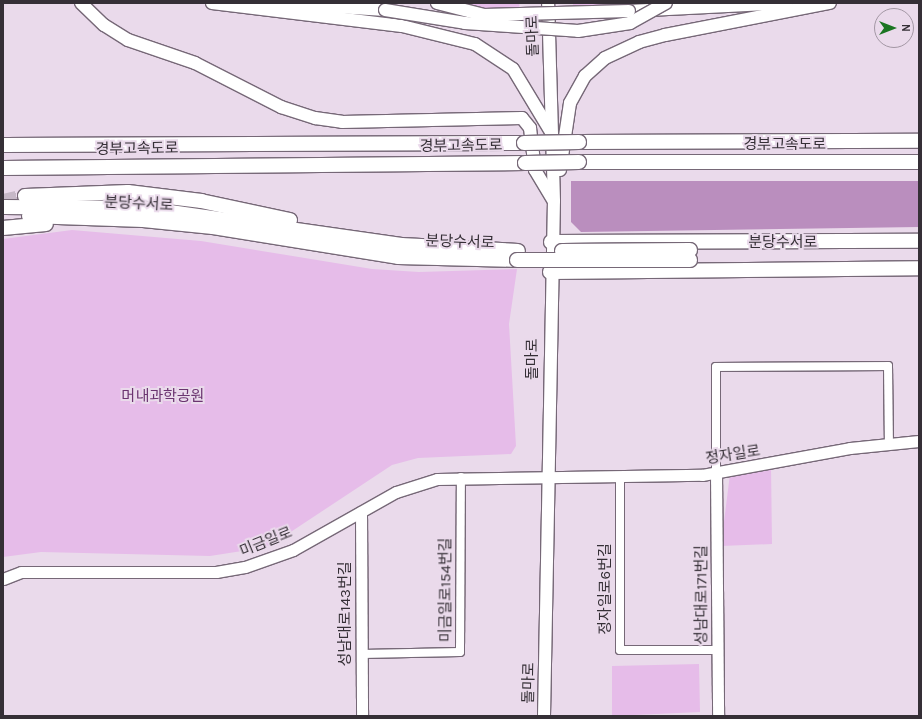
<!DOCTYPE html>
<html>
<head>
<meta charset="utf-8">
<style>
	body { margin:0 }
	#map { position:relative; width:922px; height:719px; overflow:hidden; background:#eadaeb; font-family:Karla,"Noto Sans KR",sans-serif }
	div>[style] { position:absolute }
	.green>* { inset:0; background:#e6bce9 }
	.forest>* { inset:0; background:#ba8ebe }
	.highway-tunnel>* { height:14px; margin-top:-7px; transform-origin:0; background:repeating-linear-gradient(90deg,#c6b8c7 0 14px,transparent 0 21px) }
	.roads { filter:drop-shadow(1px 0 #766877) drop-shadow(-1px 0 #766877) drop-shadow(0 1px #766877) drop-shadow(0 -1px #766877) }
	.street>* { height:8px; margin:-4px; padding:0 4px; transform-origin:4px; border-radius:4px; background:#fff }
	.secondary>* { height:11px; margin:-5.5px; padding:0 5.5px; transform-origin:5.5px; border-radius:5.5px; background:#fff }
	.primary>* { height:12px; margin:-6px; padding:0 6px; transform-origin:6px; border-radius:6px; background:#fff }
	.highway>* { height:14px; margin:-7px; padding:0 7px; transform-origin:7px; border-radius:7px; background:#fff }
	.bridges { filter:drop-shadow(1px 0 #766877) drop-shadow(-1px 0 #766877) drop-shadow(0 1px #766877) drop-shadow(0 -1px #766877) }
	.primary-bridge>* { height:12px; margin:-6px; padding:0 6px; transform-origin:6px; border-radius:6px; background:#fff }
	.highway-bridge>* { height:14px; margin:-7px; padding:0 7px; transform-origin:7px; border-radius:7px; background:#fff }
	span { translate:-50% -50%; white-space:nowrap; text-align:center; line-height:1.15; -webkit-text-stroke:4px #eadaeb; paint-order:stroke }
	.street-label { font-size:15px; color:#352f36 }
	.park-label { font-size:15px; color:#6b3470 }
	.frame { position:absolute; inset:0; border:4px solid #352f36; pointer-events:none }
	.north { position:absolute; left:874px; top:8px; width:40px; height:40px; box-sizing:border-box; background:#eadaeb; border:1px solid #a296a3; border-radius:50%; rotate:90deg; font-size:11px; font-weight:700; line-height:16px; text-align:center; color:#352f36 }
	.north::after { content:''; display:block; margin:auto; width:14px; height:18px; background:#1b7522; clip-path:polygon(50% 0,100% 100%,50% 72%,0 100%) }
</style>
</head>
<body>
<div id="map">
	<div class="green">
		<div style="clip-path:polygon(451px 3px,519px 3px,520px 10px,491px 10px)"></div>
		<div style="clip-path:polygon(573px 3px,700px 3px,573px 9px)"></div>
		<div style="clip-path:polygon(72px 230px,201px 241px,372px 269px,419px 272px,517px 269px,509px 324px,516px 446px,511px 454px,418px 458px,392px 465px,271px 545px,242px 551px,210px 556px,41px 552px,3px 557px,3px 239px)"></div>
		<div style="clip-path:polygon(771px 466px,772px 544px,721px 546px,730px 474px)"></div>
		<div style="clip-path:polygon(699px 664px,700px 712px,612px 716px,612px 666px)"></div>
	</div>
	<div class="forest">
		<div style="clip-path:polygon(571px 181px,919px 181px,919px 227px,581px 232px,571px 222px)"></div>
	</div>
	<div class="highway-tunnel">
		<div style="left:3px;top:201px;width:23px;rotate:-13deg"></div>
	</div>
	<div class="roads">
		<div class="street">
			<div style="left:716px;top:473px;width:106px;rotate:-90deg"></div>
			<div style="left:716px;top:367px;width:172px;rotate:-0.3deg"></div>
			<div style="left:888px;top:366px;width:77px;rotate:89.3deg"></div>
			<div style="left:620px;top:477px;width:173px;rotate:90deg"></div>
			<div style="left:620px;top:650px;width:98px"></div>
			<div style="left:362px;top:654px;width:98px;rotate:-1.2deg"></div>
			<div style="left:460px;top:652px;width:175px;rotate:-89.7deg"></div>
		</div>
		<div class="secondary">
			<div style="left:716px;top:473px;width:243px;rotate:89.5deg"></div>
			<div style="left:361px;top:512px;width:204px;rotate:89.7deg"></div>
			<div style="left:3px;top:579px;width:19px;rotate:-21deg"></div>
			<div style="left:21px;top:572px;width:195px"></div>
			<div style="left:216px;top:572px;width:29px;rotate:-10deg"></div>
			<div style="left:245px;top:567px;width:51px;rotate:-19.5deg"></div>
			<div style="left:293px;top:550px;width:118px;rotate:-29.4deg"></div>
			<div style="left:396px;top:492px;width:43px;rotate:-17.6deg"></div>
			<div style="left:437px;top:479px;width:265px;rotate:-0.9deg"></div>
			<div style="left:702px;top:475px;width:150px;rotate:-10.3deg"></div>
			<div style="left:850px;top:448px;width:69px;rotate:-5.8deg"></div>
		</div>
		<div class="primary">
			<div style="left:81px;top:3px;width:32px;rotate:44deg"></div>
			<div style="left:104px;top:25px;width:28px;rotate:32deg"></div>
			<div style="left:128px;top:40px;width:71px;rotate:18.9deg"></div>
			<div style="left:195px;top:63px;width:97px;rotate:27.1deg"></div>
			<div style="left:281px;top:107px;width:36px;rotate:18deg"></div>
			<div style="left:315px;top:118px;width:27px;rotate:8deg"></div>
			<div style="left:342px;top:122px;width:180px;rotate:-1.3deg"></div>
			<div style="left:522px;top:118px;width:13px;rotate:51deg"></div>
			<div style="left:530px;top:128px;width:42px;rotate:83.2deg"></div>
			<div style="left:535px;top:170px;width:35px;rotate:59deg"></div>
			<div style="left:212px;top:3px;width:191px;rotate:6.9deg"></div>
			<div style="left:402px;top:26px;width:75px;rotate:13.9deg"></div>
			<div style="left:475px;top:44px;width:45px;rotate:33.3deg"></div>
			<div style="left:513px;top:69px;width:74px;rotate:58.9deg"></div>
			<div style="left:274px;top:3px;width:111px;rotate:3.6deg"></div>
			<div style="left:629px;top:11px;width:158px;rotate:-2.9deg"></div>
			<div style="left:560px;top:170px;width:68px;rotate:-81.5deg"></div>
			<div style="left:570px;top:103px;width:31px;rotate:-61deg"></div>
			<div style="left:585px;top:76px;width:27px;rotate:-42deg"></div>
			<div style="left:605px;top:58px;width:38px;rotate:-25deg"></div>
			<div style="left:639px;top:42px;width:27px;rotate:-15deg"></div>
			<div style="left:665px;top:35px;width:168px;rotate:-11deg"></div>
			<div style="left:544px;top:716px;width:515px;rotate:-88.89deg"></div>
			<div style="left:554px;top:201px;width:198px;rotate:-91.7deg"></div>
		</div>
		<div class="highway">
			<div style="left:579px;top:142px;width:340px;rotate:-0.2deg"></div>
			<div style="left:3px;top:145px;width:521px;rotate:-0.22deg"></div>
			<div style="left:579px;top:162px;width:340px"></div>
			<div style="left:3px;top:168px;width:522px;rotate:-0.55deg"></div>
			<div style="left:25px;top:196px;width:103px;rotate:-2.2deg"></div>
			<div style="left:128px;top:192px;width:74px;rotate:7deg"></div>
			<div style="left:201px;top:201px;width:91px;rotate:12.1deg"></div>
			<div style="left:3px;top:207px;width:139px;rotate:0.4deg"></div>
			<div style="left:142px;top:208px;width:262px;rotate:8.1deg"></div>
			<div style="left:401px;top:245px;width:117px;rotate:2.9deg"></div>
			<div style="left:29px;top:216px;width:114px;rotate:2deg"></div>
			<div style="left:143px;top:220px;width:70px;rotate:5.7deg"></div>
			<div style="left:213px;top:227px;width:187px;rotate:9.2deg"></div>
			<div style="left:398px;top:257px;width:119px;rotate:1.4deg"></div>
			<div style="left:3px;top:228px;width:43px;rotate:-5.3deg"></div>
			<div style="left:551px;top:242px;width:368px;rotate:-0.2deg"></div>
			<div style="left:550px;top:272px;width:369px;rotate:-0.6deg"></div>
		</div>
	</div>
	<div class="bridges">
		<div class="primary-bridge">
			<div style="left:437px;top:3px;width:49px;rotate:14.3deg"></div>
			<div style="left:484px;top:15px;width:145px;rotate:-1.6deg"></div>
			<div style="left:385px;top:10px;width:81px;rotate:9.2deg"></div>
			<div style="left:465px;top:23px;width:113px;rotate:4deg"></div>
			<div style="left:578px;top:31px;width:53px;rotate:-8.7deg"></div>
			<div style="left:630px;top:23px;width:41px;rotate:-29.1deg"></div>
		</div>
		<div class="highway-bridge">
			<div style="left:524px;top:143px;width:55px;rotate:-1deg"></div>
			<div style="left:525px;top:163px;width:54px;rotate:-1.1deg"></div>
			<div style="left:562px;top:251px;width:128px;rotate:-0.4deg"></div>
			<div style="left:517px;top:260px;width:173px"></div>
		</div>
	</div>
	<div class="street-label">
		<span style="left:533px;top:36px;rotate:-92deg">돌마로</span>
		<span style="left:785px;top:145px">경부고속도로</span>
		<span style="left:461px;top:146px;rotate:-1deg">경부고속도로</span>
		<span style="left:137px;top:149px;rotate:-1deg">경부고속도로</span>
		<span style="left:139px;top:204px;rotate:3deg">분당수서로</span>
		<span style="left:460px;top:242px;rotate:2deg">분당수서로</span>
		<span style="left:783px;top:243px">분당수서로</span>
		<span style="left:533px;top:359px;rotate:-90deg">돌마로</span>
		<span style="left:733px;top:455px;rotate:-9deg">정자일로</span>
		<span style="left:266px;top:542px;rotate:-22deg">미금일로</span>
		<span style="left:606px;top:589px;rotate:-90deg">정자일로6번길</span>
		<span style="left:446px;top:590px;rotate:-90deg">미금일로154번길</span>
		<span style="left:702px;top:595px;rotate:-90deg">성남대로171번길</span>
		<span style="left:346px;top:614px;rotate:-90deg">성남대로143번길</span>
		<span style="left:529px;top:683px;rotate:-89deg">돌마로</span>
	</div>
	<div class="park-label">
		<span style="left:163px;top:397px">머내과학공원</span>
	</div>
	<div class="frame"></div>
	<div class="north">N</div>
</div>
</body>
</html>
